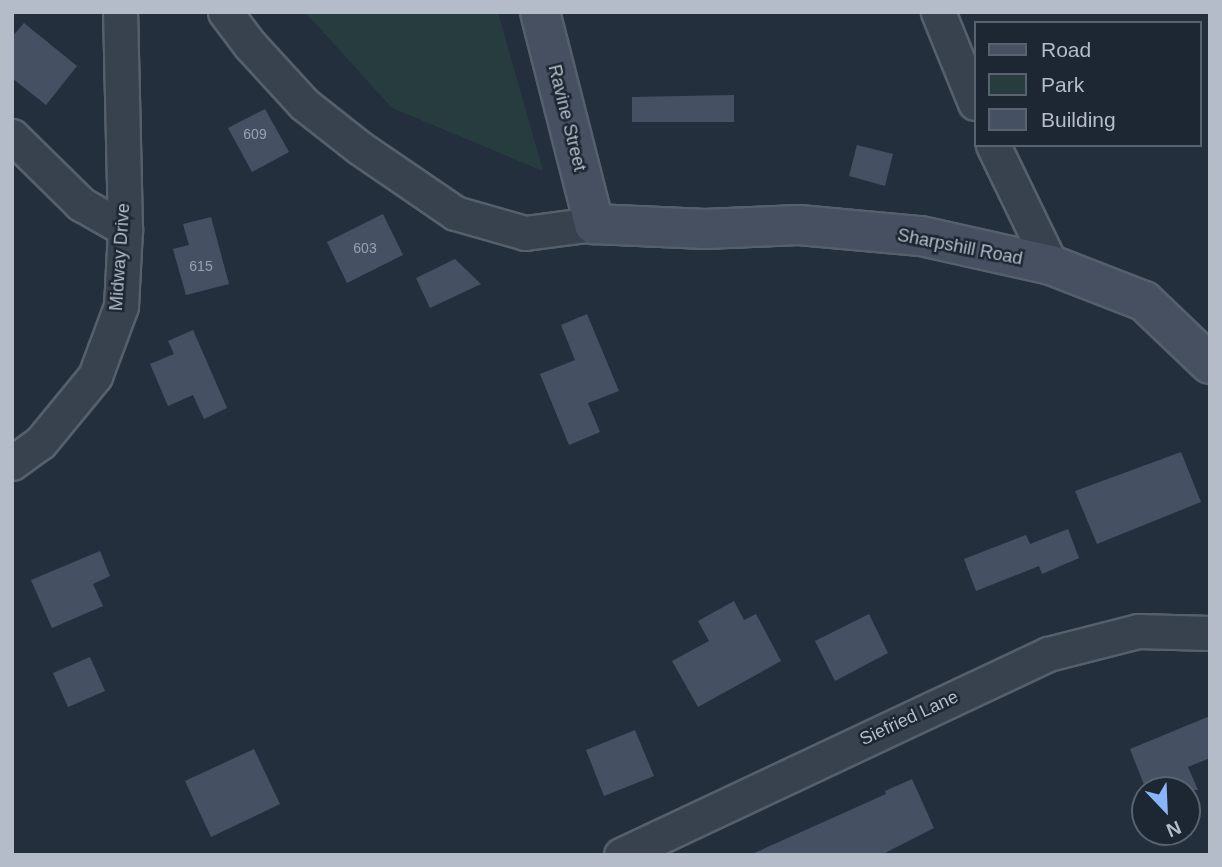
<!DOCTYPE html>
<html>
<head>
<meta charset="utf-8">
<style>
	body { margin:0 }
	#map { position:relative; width:1222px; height:867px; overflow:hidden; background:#242f3e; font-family:Arial,sans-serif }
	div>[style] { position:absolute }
	.green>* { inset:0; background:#263c3f }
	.building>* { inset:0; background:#455162 }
	.roads { filter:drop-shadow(2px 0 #565f6c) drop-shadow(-2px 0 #565f6c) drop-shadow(0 2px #565f6c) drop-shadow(0 -2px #565f6c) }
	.street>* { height:33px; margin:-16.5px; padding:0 16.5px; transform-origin:16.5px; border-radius:16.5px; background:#38414e }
	.secondary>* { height:38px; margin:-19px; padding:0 19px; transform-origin:19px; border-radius:19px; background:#465061 }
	span { translate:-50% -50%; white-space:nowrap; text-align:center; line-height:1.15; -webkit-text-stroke:5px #1d2633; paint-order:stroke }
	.number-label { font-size:14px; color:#98a1af }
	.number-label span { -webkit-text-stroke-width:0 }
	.street-label { font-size:18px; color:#b4bcc9 }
	.frame { position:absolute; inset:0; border:14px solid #b4bcc9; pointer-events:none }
	.legend { position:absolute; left:974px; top:21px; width:228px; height:126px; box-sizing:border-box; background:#1d2633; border:2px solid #59626f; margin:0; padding:9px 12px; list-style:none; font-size:21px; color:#b4bcc9 }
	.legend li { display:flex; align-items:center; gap:14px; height:35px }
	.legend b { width:35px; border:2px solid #59626f }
	.north { position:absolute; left:1131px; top:776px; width:70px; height:70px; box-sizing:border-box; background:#1d2633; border:2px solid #59626f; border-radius:50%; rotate:157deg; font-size:19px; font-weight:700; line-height:28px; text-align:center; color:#b4bcc9 }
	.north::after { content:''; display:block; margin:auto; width:24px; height:32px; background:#8ab4f8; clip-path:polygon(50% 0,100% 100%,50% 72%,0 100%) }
</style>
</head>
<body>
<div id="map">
	<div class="green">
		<div style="clip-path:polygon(305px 12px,498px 12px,543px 171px,392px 108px)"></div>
	</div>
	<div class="building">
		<div style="clip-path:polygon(24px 23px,77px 66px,46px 105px,12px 78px,12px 37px)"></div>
		<div style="clip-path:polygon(734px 95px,734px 122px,632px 122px,632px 97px)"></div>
		<div style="clip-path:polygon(265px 109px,289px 152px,252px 172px,228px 128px)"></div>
		<div style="clip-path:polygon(857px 145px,893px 154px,885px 186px,849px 176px)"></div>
		<div style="clip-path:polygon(383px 214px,403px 255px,347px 283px,327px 242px)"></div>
		<div style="clip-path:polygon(211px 217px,229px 284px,186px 295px,173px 249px,189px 245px,183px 224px)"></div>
		<div style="clip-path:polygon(455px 259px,481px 284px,430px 308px,416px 278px)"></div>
		<div style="clip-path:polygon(587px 314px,619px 391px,588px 403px,600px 432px,569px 445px,540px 374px,575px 360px,561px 325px)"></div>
		<div style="clip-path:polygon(193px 330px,227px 408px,204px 419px,193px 395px,168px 406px,150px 364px,174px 354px,168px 341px)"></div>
		<div style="clip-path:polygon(1181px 452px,1201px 502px,1097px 544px,1075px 491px)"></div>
		<div style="clip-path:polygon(1068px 529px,1079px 558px,1042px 574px,1039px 566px,976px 591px,964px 559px,1026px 535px,1033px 550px,1030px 544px)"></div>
		<div style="clip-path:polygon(100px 551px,110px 576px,93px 584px,103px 606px,52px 628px,31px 580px)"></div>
		<div style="clip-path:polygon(734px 601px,744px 620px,756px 614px,781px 661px,698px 707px,672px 661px,709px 641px,698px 621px)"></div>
		<div style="clip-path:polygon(869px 614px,888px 653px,835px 681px,815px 641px)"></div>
		<div style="clip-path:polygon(90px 657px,105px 691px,68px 707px,53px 673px)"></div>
		<div style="clip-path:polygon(1210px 716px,1210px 758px,1188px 767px,1198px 790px,1146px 790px,1130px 749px)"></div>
		<div style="clip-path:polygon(635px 730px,654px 776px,604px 796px,586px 750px)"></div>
		<div style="clip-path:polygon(254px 749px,280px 804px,211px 837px,185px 781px)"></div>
		<div style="clip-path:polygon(912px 779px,934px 828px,881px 855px,750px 855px,886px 794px,885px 791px)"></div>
	</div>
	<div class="roads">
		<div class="street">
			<div style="left:225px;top:12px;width:41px;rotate:52.9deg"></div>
			<div style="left:250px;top:45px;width:80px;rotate:47.5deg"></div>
			<div style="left:304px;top:104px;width:71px;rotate:38.2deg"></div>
			<div style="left:360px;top:148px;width:115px;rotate:34.4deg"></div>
			<div style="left:455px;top:213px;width:73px;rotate:15.9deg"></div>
			<div style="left:525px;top:233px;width:70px;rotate:-7.4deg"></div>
			<div style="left:938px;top:12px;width:98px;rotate:67.9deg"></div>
			<div style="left:12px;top:136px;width:97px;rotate:44.6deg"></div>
			<div style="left:81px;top:204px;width:51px;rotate:29.6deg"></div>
			<div style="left:993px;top:145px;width:133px;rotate:64.2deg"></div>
			<div style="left:12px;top:463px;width:34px;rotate:-36deg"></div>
			<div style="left:40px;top:443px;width:87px;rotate:-50.6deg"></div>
			<div style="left:95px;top:376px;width:75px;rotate:-69.6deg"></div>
			<div style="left:121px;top:306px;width:77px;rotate:-87deg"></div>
			<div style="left:125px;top:229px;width:217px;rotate:-91.3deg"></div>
			<div style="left:621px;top:855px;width:472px;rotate:-25.2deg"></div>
			<div style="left:1048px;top:654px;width:93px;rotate:-14.3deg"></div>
			<div style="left:1138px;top:631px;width:72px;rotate:1.6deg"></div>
		</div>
		<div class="secondary">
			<div style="left:540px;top:12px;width:219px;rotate:75.7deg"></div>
			<div style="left:594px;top:224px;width:111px;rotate:2.6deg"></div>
			<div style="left:705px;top:229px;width:94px;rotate:-2.4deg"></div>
			<div style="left:799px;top:225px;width:122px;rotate:5.2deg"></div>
			<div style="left:921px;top:236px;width:133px;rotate:12.6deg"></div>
			<div style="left:1051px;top:265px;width:100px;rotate:21.2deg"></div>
			<div style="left:1144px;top:301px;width:91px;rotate:43.7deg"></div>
		</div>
	</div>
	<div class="number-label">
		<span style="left:255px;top:134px">609</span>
		<span style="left:365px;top:248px">603</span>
		<span style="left:201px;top:266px">615</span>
	</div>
	<div class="street-label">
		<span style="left:567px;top:118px;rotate:76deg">Ravine Street</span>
		<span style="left:960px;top:247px;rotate:11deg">Sharpshill Road</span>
		<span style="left:120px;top:257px;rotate:-86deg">Midway Drive</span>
		<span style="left:909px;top:718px;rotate:-25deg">Siefried Lane</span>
	</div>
	<div class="frame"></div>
	<ul class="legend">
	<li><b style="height:9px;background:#465061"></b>Road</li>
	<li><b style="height:19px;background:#263c3f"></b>Park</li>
	<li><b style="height:19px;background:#455162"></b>Building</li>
	</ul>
	<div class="north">N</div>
</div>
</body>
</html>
